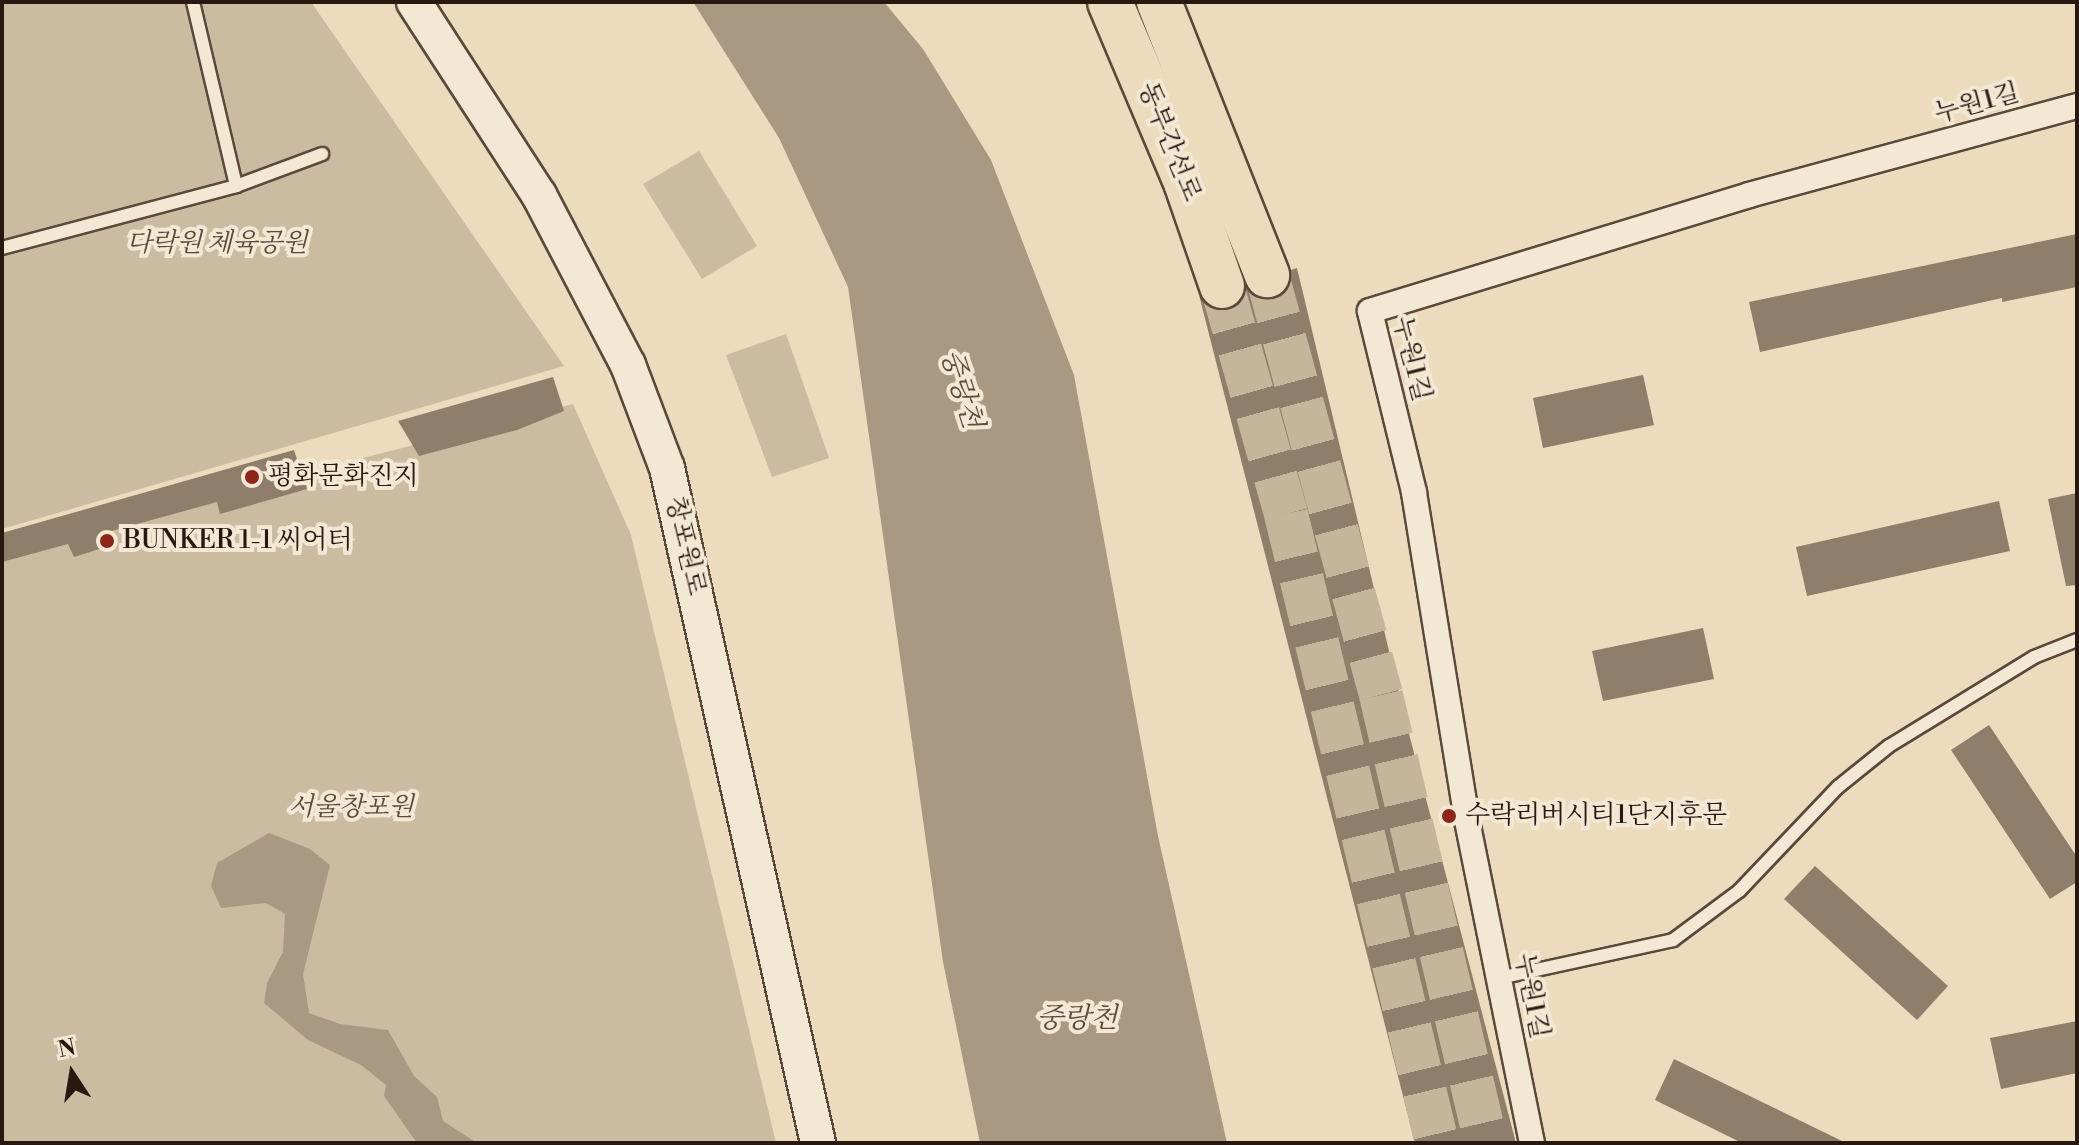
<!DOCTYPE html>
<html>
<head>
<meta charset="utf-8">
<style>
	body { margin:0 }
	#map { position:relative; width:2079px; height:1145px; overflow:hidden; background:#ecdcbd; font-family:"Libre Bodoni","Noto Serif KR",serif }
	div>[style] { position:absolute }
	.green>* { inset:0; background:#cbbba0 }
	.water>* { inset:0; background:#aa9982 }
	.building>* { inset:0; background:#8e7e6a }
	.highway-tunnel>* { height:44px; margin-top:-22px; transform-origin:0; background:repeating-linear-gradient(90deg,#c5b59a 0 44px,transparent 0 66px) }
	.roads { filter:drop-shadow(2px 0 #5a493b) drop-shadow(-2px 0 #5a493b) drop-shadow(0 2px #5a493b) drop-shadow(0 -2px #5a493b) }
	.lane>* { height:12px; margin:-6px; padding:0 6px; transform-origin:6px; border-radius:6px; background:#f3e8d4 }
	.street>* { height:24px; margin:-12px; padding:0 12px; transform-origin:12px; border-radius:12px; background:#f3e8d4 }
	.secondary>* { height:34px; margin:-17px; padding:0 17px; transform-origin:17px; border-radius:17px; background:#f3e8d4 }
	.highway>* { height:44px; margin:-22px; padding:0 22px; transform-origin:22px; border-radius:22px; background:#ecdcbd }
	.dots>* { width:22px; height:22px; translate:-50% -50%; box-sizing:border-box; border:4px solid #f3e8d4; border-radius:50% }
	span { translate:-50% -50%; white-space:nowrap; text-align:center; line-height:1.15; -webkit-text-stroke:8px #f3e8d4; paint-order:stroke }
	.street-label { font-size:26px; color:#291810 }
	.park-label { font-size:26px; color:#5a493b; font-style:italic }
	.poi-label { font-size:26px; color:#291810 }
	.left { translate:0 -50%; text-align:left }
	.water-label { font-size:28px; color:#5d4c3e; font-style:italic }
	.frame { position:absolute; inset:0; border:4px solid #291810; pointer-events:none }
	.north { position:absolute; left:32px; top:1033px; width:80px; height:80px; -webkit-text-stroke:6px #f3e8d4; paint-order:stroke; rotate:348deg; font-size:22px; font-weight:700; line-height:32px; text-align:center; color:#291810 }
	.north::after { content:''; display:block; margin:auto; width:28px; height:36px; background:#291810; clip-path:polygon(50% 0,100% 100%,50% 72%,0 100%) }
</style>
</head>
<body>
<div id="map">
	<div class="green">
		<div style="clip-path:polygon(2px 2px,311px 2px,564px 366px,2px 529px)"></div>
		<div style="clip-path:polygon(699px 151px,757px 246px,702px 279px,643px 184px)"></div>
		<div style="clip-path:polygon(786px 334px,829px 458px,772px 477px,726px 355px)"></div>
		<div style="clip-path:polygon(573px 404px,631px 535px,776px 1143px,2px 1143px,2px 551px)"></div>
	</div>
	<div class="water">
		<div style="clip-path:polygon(693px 2px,884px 2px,923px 49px,991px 160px,1074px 375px,1158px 836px,1227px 1143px,980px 1143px,943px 962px,848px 287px,779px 138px)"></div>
		<div style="clip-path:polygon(269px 833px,310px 849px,330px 865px,303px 974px,309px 1013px,340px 1024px,388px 1030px,414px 1076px,437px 1097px,443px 1121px,477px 1143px,417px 1143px,384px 1096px,386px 1085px,361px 1065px,308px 1040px,264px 1003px,267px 983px,283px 952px,285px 914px,266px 903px,221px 908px,211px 886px,217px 863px)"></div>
	</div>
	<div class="building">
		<div style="clip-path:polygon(2077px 234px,2077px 287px,2002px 302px,2002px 298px,1760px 352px,1749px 302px)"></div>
		<div style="clip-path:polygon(1297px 268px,1408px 730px,1516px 1143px,1415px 1143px,1199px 295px,1218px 311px,1240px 303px,1246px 288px,1263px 300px,1275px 298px,1287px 290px,1291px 270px)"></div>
		<div style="clip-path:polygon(1643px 375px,1654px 425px,1543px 448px,1533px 398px)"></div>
		<div style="clip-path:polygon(553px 377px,564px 411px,517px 430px,419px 456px,398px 421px)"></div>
		<div style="clip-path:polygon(294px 450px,307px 489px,220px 514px,217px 502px,108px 532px,112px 545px,74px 557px,68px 544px,2px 562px,2px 533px)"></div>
		<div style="clip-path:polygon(2077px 493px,2077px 585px,2066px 586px,2048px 499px)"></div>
		<div style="clip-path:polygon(1999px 501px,2010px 551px,1807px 596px,1796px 547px)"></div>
		<div style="clip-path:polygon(1703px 628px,1714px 679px,1603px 701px,1592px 651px)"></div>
		<div style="clip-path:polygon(1989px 725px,2077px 857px,2077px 882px,2050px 899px,1951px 750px)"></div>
		<div style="clip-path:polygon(1815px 866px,1948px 986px,1917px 1020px,1784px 899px)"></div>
		<div style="clip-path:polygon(2077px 1021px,2077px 1073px,2001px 1089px,1990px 1038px)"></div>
		<div style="clip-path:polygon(1674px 1059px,1846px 1143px,1742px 1143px,1655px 1100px)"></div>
	</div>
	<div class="highway-tunnel">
		<div style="left:1267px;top:275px;width:435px;rotate:74.8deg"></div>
		<div style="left:1381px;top:695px;width:460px;rotate:76.8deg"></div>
		<div style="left:1222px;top:286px;width:237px;rotate:74.3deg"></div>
		<div style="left:1286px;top:514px;width:647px;rotate:76.5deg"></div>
	</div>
	<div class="roads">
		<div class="lane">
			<div style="left:193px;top:2px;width:189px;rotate:76.8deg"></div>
			<div style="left:2px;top:248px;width:242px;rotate:-14.8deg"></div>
			<div style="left:236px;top:186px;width:92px;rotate:-20.4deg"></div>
			<div style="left:1499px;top:978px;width:178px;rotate:-12.3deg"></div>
			<div style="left:1673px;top:940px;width:82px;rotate:-36.6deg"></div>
			<div style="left:1739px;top:891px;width:144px;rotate:-46.4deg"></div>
			<div style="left:1838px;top:787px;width:65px;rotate:-38.8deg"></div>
			<div style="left:1889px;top:746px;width:170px;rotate:-31.5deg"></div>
			<div style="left:2034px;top:657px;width:46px;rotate:-21.6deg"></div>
		</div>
		<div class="street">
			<div style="left:1532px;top:1143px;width:329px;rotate:-101.4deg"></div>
			<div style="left:1467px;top:820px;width:332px;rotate:-99.2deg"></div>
			<div style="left:1414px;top:492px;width:186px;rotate:-103.7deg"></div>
			<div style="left:1370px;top:311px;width:396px;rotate:-17deg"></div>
			<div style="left:1749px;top:195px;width:340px;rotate:-15.2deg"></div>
		</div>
		<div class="secondary">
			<div style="left:414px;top:2px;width:230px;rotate:57.1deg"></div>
			<div style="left:539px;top:195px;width:192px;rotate:62.4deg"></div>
			<div style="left:628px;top:365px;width:110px;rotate:69.3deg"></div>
			<div style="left:667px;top:468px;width:692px;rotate:77.39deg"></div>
		</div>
		<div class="highway">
			<div style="left:1110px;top:2px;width:195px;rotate:67.1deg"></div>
			<div style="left:1186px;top:182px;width:110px;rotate:70.9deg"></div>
			<div style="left:1159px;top:2px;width:294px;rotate:68.4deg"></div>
		</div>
	</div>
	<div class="dots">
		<div style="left:252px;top:477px;background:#8f2418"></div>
		<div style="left:107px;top:541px;background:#8f2418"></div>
		<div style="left:1449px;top:816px;background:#8f2418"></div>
	</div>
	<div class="street-label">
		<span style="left:1977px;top:104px;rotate:-15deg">누원1길</span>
		<span style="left:1169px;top:142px;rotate:68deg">동부간선로</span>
		<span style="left:1411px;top:359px;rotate:76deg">누원1길</span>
		<span style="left:685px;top:546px;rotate:77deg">창포원로</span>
		<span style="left:1531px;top:996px;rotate:79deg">누원1길</span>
	</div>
	<div class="park-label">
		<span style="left:217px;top:244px">다락원 체육공원</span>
		<span style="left:351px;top:808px">서울창포원</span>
	</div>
	<div class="poi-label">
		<span class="left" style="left:268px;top:477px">평화문화진지</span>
		<span class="left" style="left:123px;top:541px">BUNKER 1-1 씨어터</span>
		<span class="left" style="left:1465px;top:816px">수락리버시티1단지후문</span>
	</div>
	<div class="water-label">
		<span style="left:961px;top:389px;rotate:73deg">중랑천</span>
		<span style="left:1077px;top:1019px">중랑천</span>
	</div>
	<div class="frame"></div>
	<div class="north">N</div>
</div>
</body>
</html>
